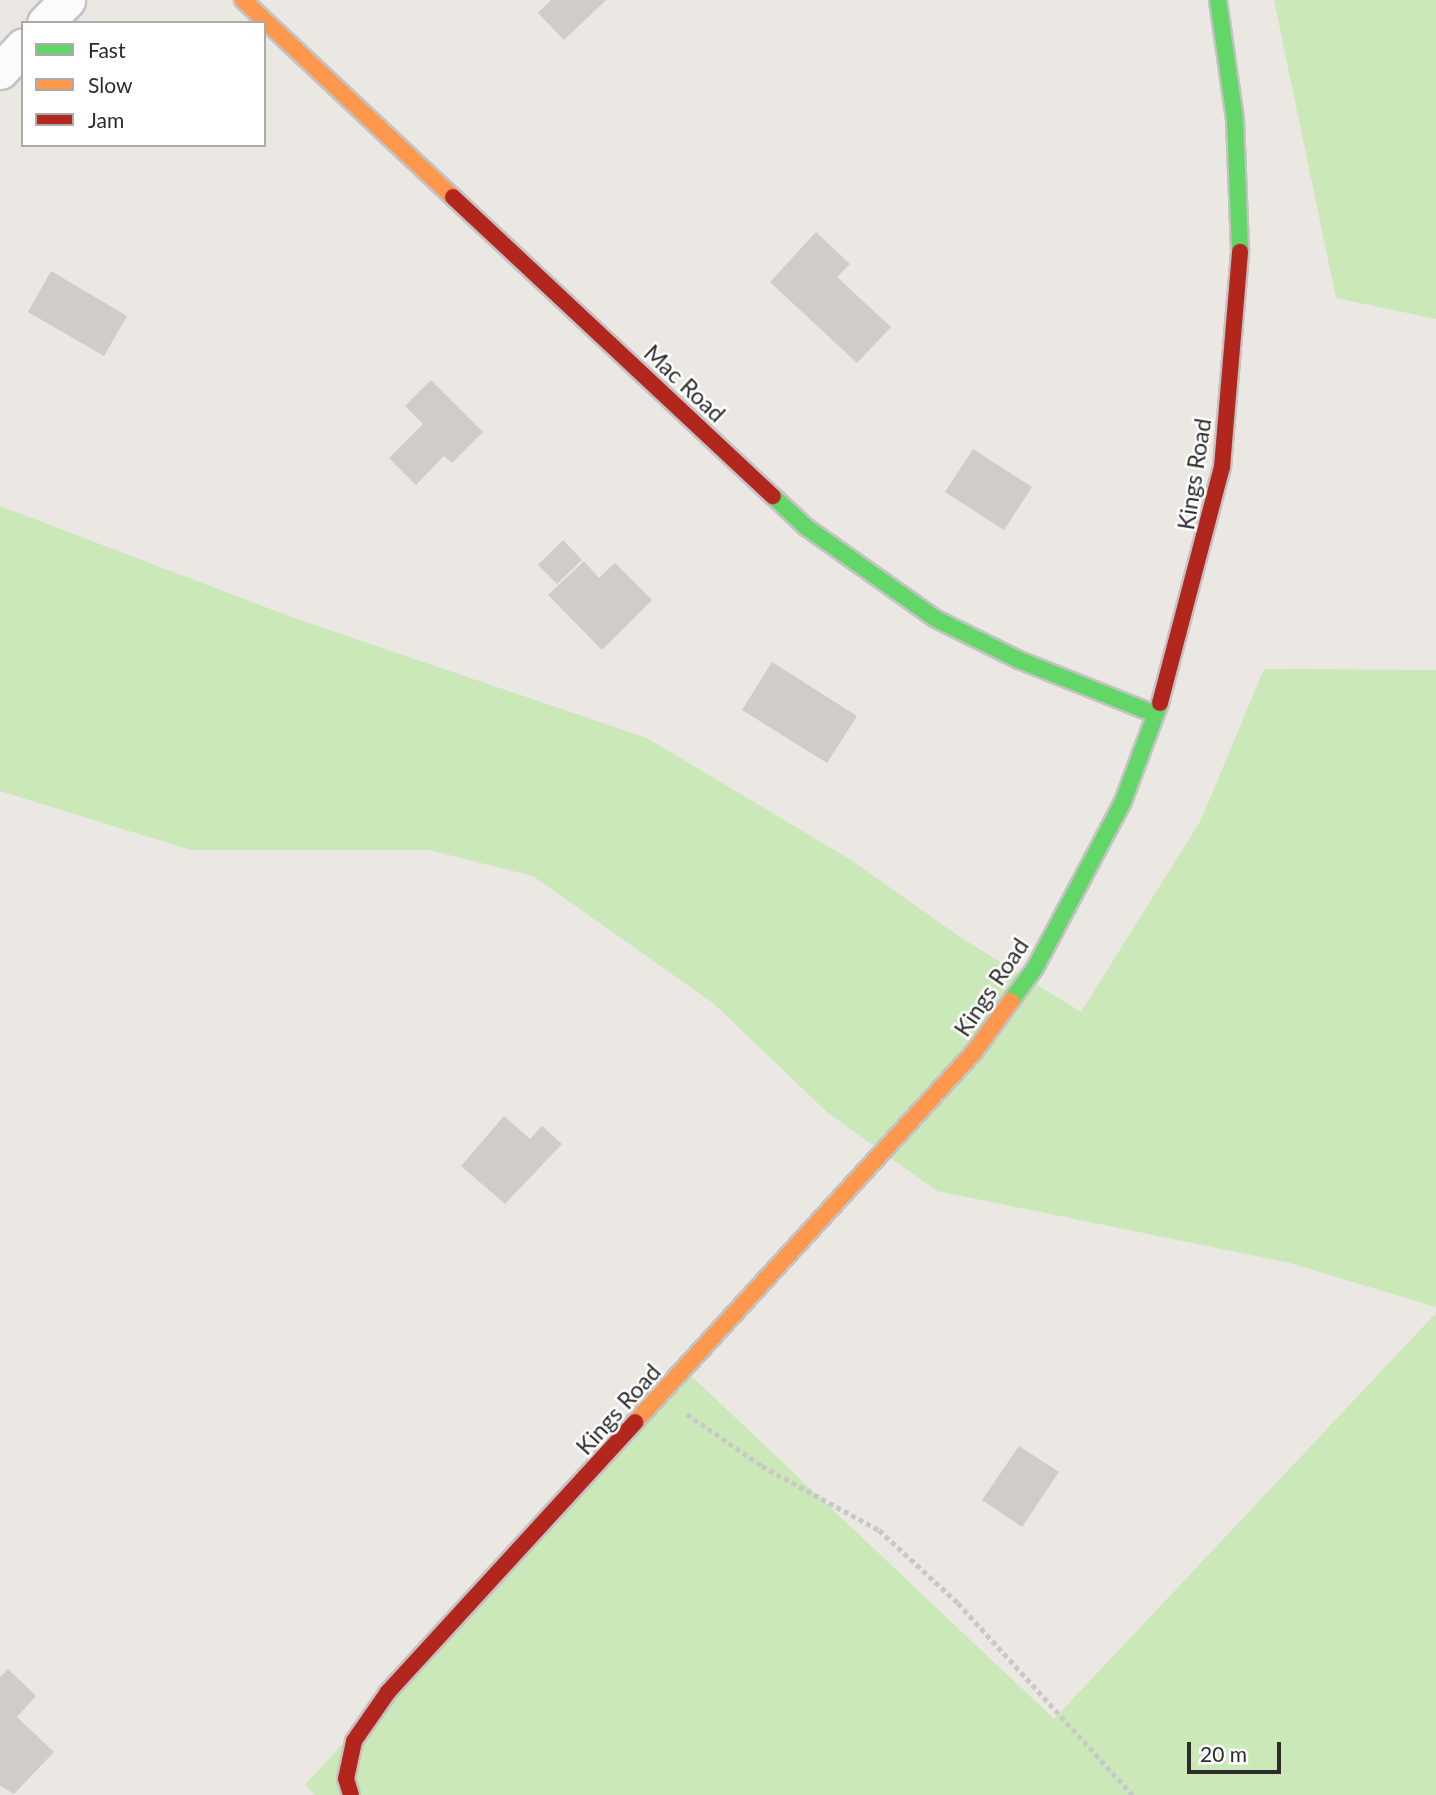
<!DOCTYPE html>
<html>
<head>
<meta charset="utf-8">
<style>
	body { margin:0 }
	#map { position:relative; width:1436px; height:1795px; overflow:hidden; background:#ebe7e2; font-family:Lato,sans-serif }
	div>[style] { position:absolute }
	.green>* { inset:0; background:#cbe8b9 }
	.building>* { inset:0; background:#d0cdc9 }
	.path>* { height:4.5px; margin-top:-2.25px; transform-origin:0; background:repeating-linear-gradient(90deg,#c8c8c7 0 5px,transparent 0 8.5px) }
	.roads { filter:drop-shadow(2px 0 #c4c3c3) drop-shadow(-2px 0 #c4c3c3) drop-shadow(0 2px #c4c3c3) drop-shadow(0 -2px #c4c3c3) }
	.street>* { height:35px; margin:-17.5px; padding:0 17.5px; transform-origin:17.5px; border-radius:17.5px; background:#fcfbfb }
	.fast>* { height:16px; margin:-8px; padding:0 8px; transform-origin:8px; border-radius:8px; background:#63d668 }
	.slow>* { height:16px; margin:-8px; padding:0 8px; transform-origin:8px; border-radius:8px; background:#ff974d }
	.jam>* { height:16px; margin:-8px; padding:0 8px; transform-origin:8px; border-radius:8px; background:#b3261e }
	span { translate:-50% -50%; white-space:nowrap; text-align:center; line-height:1.15; -webkit-text-stroke:5px #fff; paint-order:stroke }
	.street-label { font-size:23px; color:#2c2c2c }
	.legend { position:absolute; left:21px; top:21px; width:245px; height:126px; box-sizing:border-box; background:#fff; border:2px solid #ababab; margin:0; padding:9px 12px; list-style:none; font-size:21px; color:#2c2c2c }
	.legend li { display:flex; align-items:center; gap:14px; height:35px }
	.legend b { width:35px; border:2px solid #ababab }
	.scale { position:absolute; left:1187px; top:1742px; width:94px; height:32px; box-sizing:border-box; border:4px solid #2c2c2c; border-top:0; padding-left:9px; font-size:21px; line-height:24px; white-space:nowrap; color:#2c2c2c; -webkit-text-stroke:5px #fff; paint-order:stroke }
</style>
</head>
<body>
<div id="map">
	<div class="green">
		<div style="clip-path:polygon(1274px 0,1436px 0,1436px 319px,1336px 298px)"></div>
		<div style="clip-path:polygon(0 506px,294px 618px,647px 738px,851px 860px,960px 937px,1081px 1012px,1201px 820px,1264px 669px,1436px 670px,1436px 1307px,1290px 1263px,937px 1191px,828px 1113px,713px 1003px,533px 876px,429px 850px,191px 850px,0 791px)"></div>
		<div style="clip-path:polygon(1436px 1313px,1436px 1795px,315px 1795px,305px 1785px,686px 1371px,1054px 1719px)"></div>
	</div>
	<div class="building">
		<div style="clip-path:polygon(551px 0,606px 0,564px 40px,538px 13px)"></div>
		<div style="clip-path:polygon(816px 232px,850px 264px,837px 277px,891px 327px,857px 363px,770px 282px)"></div>
		<div style="clip-path:polygon(51px 271px,127px 316px,104px 356px,28px 312px)"></div>
		<div style="clip-path:polygon(431px 380px,483px 432px,452px 463px,444px 456px,416px 485px,389px 458px,423px 424px,405px 406px)"></div>
		<div style="clip-path:polygon(973px 449px,1032px 487px,1004px 530px,945px 492px)"></div>
		<div style="clip-path:polygon(563px 540px,582px 560px,557px 584px,538px 565px)"></div>
		<div style="clip-path:polygon(584px 561px,599px 578px,615px 563px,652px 600px,602px 650px,548px 595px)"></div>
		<div style="clip-path:polygon(772px 662px,857px 716px,827px 763px,742px 710px)"></div>
		<div style="clip-path:polygon(504px 1116px,530px 1139px,542px 1126px,562px 1144px,505px 1204px,461px 1166px)"></div>
		<div style="clip-path:polygon(1019px 1446px,1059px 1472px,1022px 1527px,982px 1500px)"></div>
		<div style="clip-path:polygon(8px 1669px,36px 1696px,17px 1717px,54px 1752px,14px 1794px,0 1786px,0 1677px)"></div>
	</div>
	<div class="path">
		<div style="left:687px;top:1414px;width:91px;rotate:34.7deg"></div>
		<div style="left:762px;top:1466px;width:133px;rotate:28.7deg"></div>
		<div style="left:879px;top:1530px;width:108px;rotate:42.7deg"></div>
		<div style="left:958px;top:1603px;width:260px;rotate:47.7deg"></div>
	</div>
	<div class="roads">
		<div class="street">
			<div style="left:45px;top:23px;width:32px;rotate:-46deg"></div>
			<div style="left:0;top:71px;width:34px;rotate:-47deg"></div>
		</div>
		<div class="fast">
			<div style="left:1218px;top:0;width:120px;rotate:81.9deg"></div>
			<div style="left:1235px;top:119px;width:133px;rotate:87.8deg"></div>
			<div style="left:773px;top:496px;width:45px;rotate:43.2deg"></div>
			<div style="left:806px;top:527px;width:159px;rotate:35.3deg"></div>
			<div style="left:936px;top:619px;width:93px;rotate:26.3deg"></div>
			<div style="left:1019px;top:660px;width:146px;rotate:21.7deg"></div>
			<div style="left:1011px;top:1001px;width:41px;rotate:-54deg"></div>
			<div style="left:1035px;top:968px;width:186px;rotate:-62.1deg"></div>
			<div style="left:1122px;top:804px;width:108px;rotate:-69.4deg"></div>
		</div>
		<div class="slow">
			<div style="left:243px;top:0;width:288px;rotate:43.2deg"></div>
			<div style="left:635px;top:1422px;width:502px;rotate:-47.5deg"></div>
			<div style="left:974px;top:1052px;width:63px;rotate:-54deg"></div>
		</div>
		<div class="jam">
			<div style="left:453px;top:197px;width:438px;rotate:43.1deg"></div>
			<div style="left:1160px;top:703px;width:244px;rotate:-75.3deg"></div>
			<div style="left:1222px;top:467px;width:216px;rotate:-85.2deg"></div>
			<div style="left:351px;top:1795px;width:17px;rotate:-107deg"></div>
			<div style="left:346px;top:1779px;width:39px;rotate:-78deg"></div>
			<div style="left:354px;top:1741px;width:60px;rotate:-55.2deg"></div>
			<div style="left:388px;top:1692px;width:366px;rotate:-47.5deg"></div>
		</div>
	</div>
	<div class="street-label">
		<span style="left:685px;top:383px;rotate:43deg">Mac Road</span>
		<span style="left:1194px;top:474px;rotate:-81deg">Kings Road</span>
		<span style="left:991px;top:987px;rotate:-56deg">Kings Road</span>
		<span style="left:618px;top:1409px;rotate:-48deg">Kings Road</span>
	</div>
	<ul class="legend">
	<li><b style="height:9px;background:#63d668"></b>Fast</li>
	<li><b style="height:9px;background:#ff974d"></b>Slow</li>
	<li><b style="height:9px;background:#b3261e"></b>Jam</li>
	</ul>
	<div class="scale">20 m</div>
</div>
</body>
</html>
